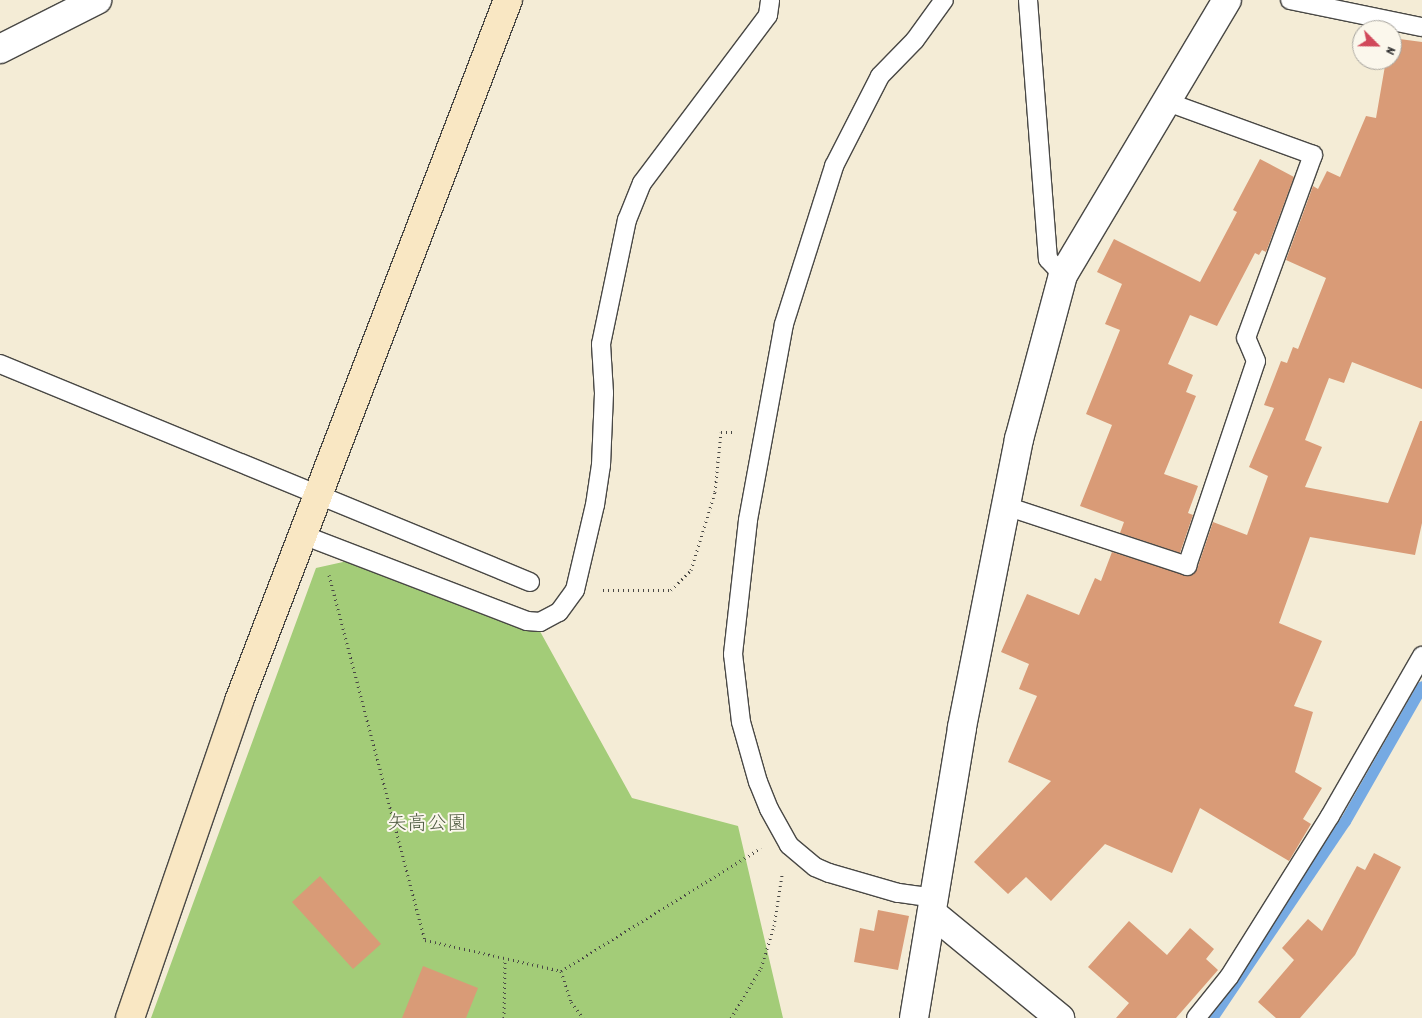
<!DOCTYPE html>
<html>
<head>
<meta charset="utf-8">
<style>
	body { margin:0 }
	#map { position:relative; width:1422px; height:1018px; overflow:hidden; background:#f4ecd6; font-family:Dekko,"Klee One",sans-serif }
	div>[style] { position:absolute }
	.green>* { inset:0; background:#a3cc78 }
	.stream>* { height:11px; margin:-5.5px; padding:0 5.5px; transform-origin:5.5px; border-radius:5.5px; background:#76aae3 }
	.building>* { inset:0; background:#d99b77 }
	.path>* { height:3px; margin-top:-1.5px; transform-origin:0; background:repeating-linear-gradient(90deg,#494845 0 1px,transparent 0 5px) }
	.roads { filter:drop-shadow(1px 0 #494845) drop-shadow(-1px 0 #494845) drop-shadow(0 1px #494845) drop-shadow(0 -1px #494845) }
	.lane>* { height:18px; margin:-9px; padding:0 9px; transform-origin:9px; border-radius:9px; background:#fff }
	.street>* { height:28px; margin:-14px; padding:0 14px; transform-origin:14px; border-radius:14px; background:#fff }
	.secondary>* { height:28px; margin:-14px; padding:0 14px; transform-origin:14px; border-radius:14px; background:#f9e7c3 }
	span { translate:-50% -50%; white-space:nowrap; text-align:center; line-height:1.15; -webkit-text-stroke:4px #fbf7ec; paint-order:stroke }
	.park-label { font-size:20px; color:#4f5b42 }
	.north { position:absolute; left:1352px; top:20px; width:50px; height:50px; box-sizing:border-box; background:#fbf7ec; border:1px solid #a8a59f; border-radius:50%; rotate:113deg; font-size:14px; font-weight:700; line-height:20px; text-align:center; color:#2b2b2b }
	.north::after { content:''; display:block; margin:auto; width:18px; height:22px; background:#d1495b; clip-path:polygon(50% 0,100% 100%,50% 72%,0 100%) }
</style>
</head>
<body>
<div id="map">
	<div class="green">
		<div style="clip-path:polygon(379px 554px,531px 615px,632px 798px,738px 826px,783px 1018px,151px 1018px,316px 568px)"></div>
	</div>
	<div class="stream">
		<div style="left:1212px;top:1018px;width:238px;rotate:-56deg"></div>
		<div style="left:1345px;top:821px;width:155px;rotate:-60.3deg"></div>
	</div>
	<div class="building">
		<div style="clip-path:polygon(1392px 38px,1422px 42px,1422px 389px,1352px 362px,1344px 383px,1329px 378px,1305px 440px,1322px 447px,1305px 487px,1388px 503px,1420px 421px,1422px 421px,1422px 523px,1415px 555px,1310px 537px,1279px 623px,1322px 641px,1294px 706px,1313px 712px,1295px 772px,1322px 788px,1303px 819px,1311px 824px,1289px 861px,1200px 808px,1172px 873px,1105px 844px,1051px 901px,1026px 877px,1008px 894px,974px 862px,1051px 781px,1008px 762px,1037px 696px,1019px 689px,1029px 664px,1001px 652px,1027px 594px,1079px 615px,1095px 578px,1101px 581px,1112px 552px,1189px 576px,1197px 569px,1213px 522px,1247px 535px,1268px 476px,1249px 467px,1274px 408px,1264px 405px,1281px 361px,1287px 363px,1293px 347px,1298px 349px,1326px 278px,1286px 260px,1313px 186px,1318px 189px,1327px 171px,1340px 177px,1366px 116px,1376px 118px,1386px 60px,1392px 60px)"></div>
		<div style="clip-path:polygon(1260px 159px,1294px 177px,1266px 252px,1262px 250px,1259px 255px,1255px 253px,1217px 326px,1190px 315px,1168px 364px,1193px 375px,1186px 392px,1196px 396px,1164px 474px,1198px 486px,1188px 513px,1193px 515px,1180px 553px,1120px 533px,1124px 522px,1080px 506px,1112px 425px,1086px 414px,1120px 330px,1105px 324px,1122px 284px,1097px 272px,1114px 239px,1200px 282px,1237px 212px,1233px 210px)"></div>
		<div style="clip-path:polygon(1374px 853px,1401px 867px,1355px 955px,1300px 1018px,1276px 1018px,1258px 1002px,1294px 960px,1282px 948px,1308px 919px,1322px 931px,1357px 866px,1365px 870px)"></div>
		<div style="clip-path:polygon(320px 876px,381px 944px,353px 969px,292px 902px)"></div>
		<div style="clip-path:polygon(878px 910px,909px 916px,898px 970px,854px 962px,860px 928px,874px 931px)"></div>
		<div style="clip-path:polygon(1129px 921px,1167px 955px,1190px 928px,1214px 949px,1206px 959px,1218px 970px,1176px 1018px,1116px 1018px,1129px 1003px,1088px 967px)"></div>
		<div style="clip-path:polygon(423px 966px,478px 988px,466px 1018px,402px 1018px)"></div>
	</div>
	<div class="path">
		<div style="left:329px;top:575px;width:377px;rotate:75.3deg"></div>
		<div style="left:425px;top:940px;width:139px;rotate:12.8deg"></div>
		<div style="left:561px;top:971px;width:235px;rotate:-31.6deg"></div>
		<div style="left:603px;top:590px;width:68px"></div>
		<div style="left:671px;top:590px;width:28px;rotate:-45deg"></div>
		<div style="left:691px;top:570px;width:82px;rotate:-72.9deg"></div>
		<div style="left:715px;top:492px;width:60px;rotate:-84.3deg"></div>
		<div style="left:721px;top:432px;width:15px"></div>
		<div style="left:561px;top:971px;width:33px;rotate:72deg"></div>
		<div style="left:571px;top:1002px;width:20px;rotate:53deg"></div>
		<div style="left:504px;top:1018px;width:59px;rotate:-89deg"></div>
		<div style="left:731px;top:1018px;width:58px;rotate:-59deg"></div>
		<div style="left:761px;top:968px;width:44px;rotate:-72.8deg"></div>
		<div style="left:774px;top:926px;width:52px;rotate:-81.1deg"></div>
	</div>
	<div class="roads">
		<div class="lane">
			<div style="left:1028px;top:0;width:260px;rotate:85.6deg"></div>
			<div style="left:1048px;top:259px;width:22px;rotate:47deg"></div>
			<div style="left:1290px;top:0;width:135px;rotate:11.6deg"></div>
			<div style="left:0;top:364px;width:573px;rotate:22.36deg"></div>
			<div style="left:1006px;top:506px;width:191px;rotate:18.3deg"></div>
			<div style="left:1187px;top:566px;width:216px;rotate:-71.4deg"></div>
			<div style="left:1256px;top:361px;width:25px;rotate:-113deg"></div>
			<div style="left:1246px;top:338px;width:195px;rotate:-69.9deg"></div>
			<div style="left:1313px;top:155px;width:155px;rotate:-160deg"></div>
			<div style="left:303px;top:535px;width:240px;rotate:21deg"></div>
			<div style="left:527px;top:621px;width:13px;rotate:4deg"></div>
			<div style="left:540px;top:622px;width:21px;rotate:-28deg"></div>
			<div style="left:559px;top:612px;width:27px;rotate:-54deg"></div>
			<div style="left:575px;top:590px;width:87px;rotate:-76.8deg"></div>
			<div style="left:595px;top:505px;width:40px;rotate:-81.5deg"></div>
			<div style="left:601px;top:465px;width:72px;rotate:-87.6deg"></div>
			<div style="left:604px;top:393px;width:49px;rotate:-93.5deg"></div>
			<div style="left:601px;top:344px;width:127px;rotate:-78.2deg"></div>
			<div style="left:627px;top:220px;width:40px;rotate:-68deg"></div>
			<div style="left:642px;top:183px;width:210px;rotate:-53.1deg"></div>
			<div style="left:768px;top:15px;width:15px;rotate:-82deg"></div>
			<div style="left:935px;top:898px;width:37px;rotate:-172deg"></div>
			<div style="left:898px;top:893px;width:72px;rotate:-163.8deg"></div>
			<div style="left:829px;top:873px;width:15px;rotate:-157deg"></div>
			<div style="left:815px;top:867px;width:34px;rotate:-140deg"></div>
			<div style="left:789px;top:845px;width:41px;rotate:-119.1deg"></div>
			<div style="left:769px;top:809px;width:29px;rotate:-112deg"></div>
			<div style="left:758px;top:782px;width:62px;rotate:-105.8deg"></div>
			<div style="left:741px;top:722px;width:68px;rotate:-96.7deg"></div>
			<div style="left:733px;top:654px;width:135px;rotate:-83.6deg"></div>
			<div style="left:748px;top:520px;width:199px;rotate:-79.6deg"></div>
			<div style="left:784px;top:324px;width:166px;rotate:-72.4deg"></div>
			<div style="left:834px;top:166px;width:101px;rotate:-62.9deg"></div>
			<div style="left:880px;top:76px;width:50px;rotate:-45.8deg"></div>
			<div style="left:915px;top:40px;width:49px;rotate:-54.1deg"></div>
			<div style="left:1196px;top:1018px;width:53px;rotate:-51.2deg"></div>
			<div style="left:1229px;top:977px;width:190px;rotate:-57.9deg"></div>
			<div style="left:1330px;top:816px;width:185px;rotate:-60.1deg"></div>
		</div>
		<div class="street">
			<div style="left:0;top:49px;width:109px;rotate:-26.8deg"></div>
			<div style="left:932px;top:913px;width:166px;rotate:39.4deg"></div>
			<div style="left:914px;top:1018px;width:295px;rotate:-80.6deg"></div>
			<div style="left:962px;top:727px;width:294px;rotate:-78.8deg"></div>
			<div style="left:1019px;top:439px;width:170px;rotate:-75deg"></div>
			<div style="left:1063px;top:275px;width:320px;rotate:-59.2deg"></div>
		</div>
		<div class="secondary">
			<div style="left:130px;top:1018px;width:335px;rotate:-71deg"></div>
			<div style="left:239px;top:701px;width:751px;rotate:-69.01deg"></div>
		</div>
	</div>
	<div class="park-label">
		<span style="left:427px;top:825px">矢高公園</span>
	</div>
	<div class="north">N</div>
</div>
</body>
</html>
